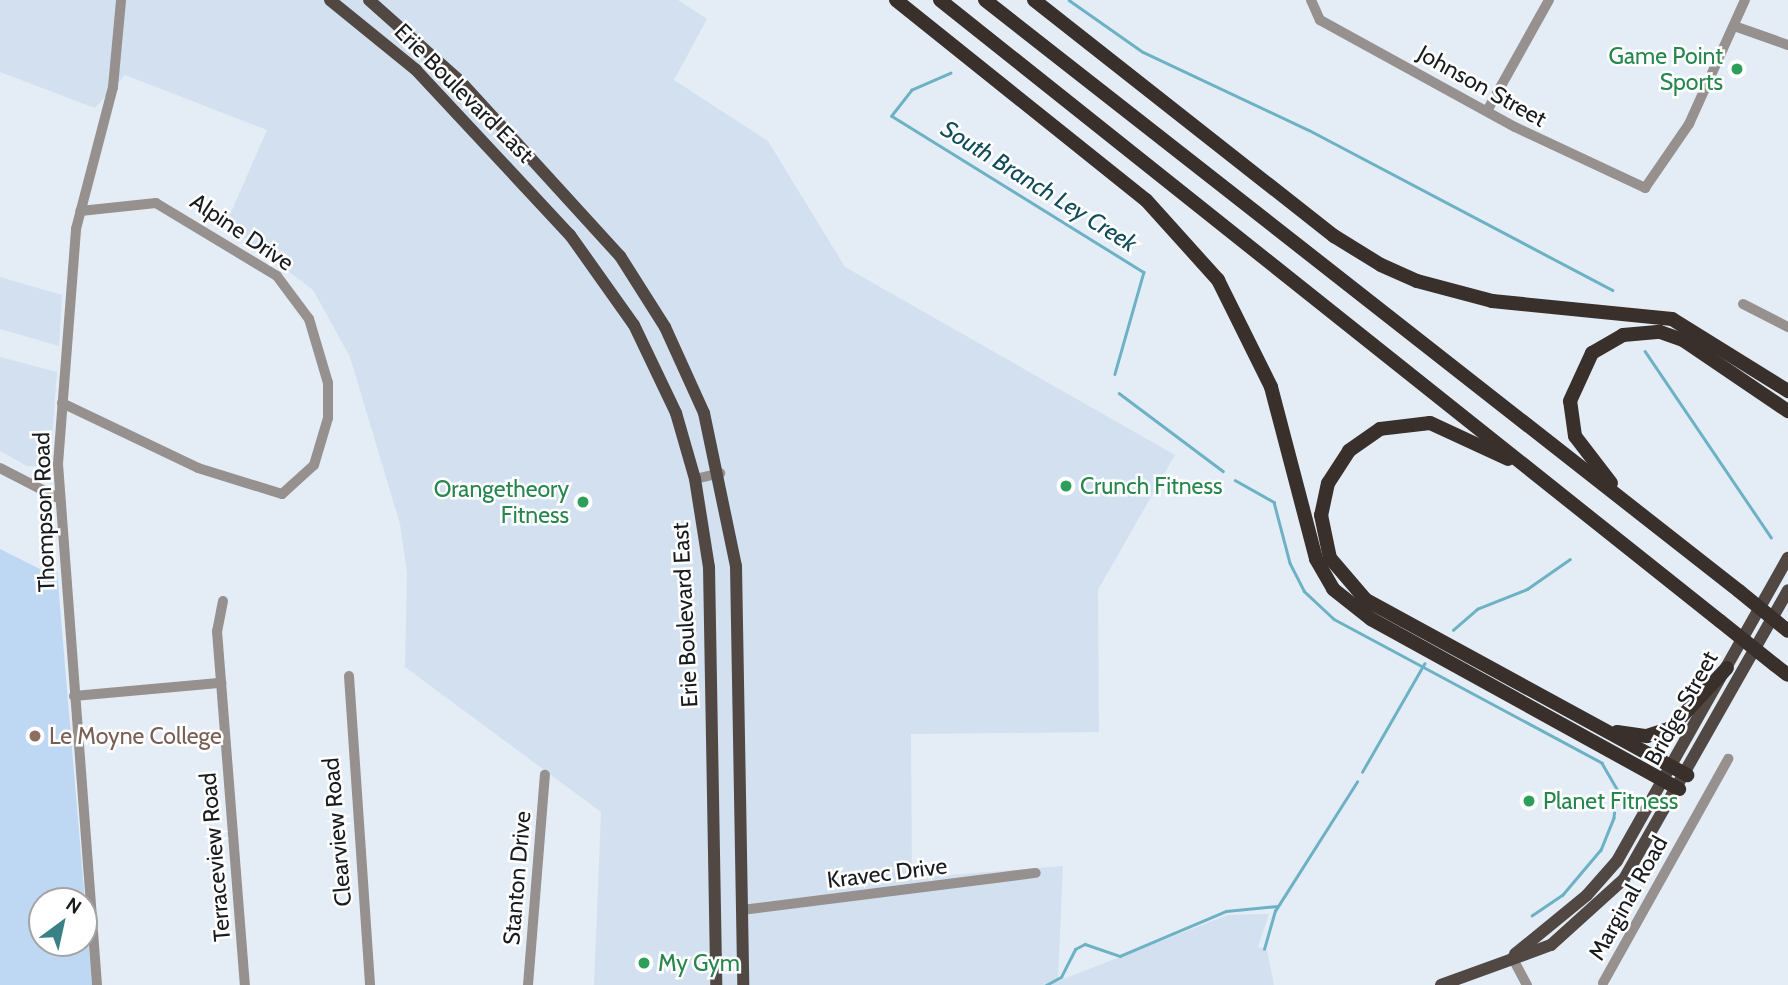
<!DOCTYPE html>
<html>
<head>
<meta charset="utf-8">
<style>
	body { margin:0 }
	#map { position:relative; width:1788px; height:985px; overflow:hidden; background:#e4edf6; font-family:Cabin,sans-serif }
	div>[style] { position:absolute }
	.built>* { inset:0; background:#d2e0f0 }
	.green>* { inset:0; background:#bed7f2 }
	.stream>* { height:2.5px; margin:-1.25px; padding:0 1.25px; transform-origin:1.25px; border-radius:1.25px; background:#6db1c5 }
	.minor>* { height:10px; margin:-5px; padding:0 5px; transform-origin:5px; border-radius:5px; background:#96918e }
	.major>* { height:12px; margin:-6px; padding:0 6px; transform-origin:6px; border-radius:6px; background:#514844 }
	.highway>* { height:14px; margin:-7px; padding:0 7px; transform-origin:7px; border-radius:7px; background:#392f2b }
	.highway-bridge>* { height:14px; margin:-7px; padding:0 7px; transform-origin:7px; border-radius:7px; background:#392f2b }
	.dots>* { width:19px; height:19px; translate:-50% -50%; box-sizing:border-box; border:4px solid #fff; border-radius:50% }
	span { translate:-50% -50%; white-space:nowrap; text-align:center; line-height:1.15; -webkit-text-stroke:5px #fff; paint-order:stroke }
	.leisure-label { font-size:23px; color:#27864d }
	.right { translate:-100% -50%; text-align:right }
	.left { translate:0 -50%; text-align:left }
	.street-label { font-size:23px; color:#191c1f }
	.education-label { font-size:23px; color:#785e54 }
	.water-label { font-size:24px; color:#104b5a; font-style:italic }
	.north { position:absolute; left:28px; top:887px; width:70px; height:70px; box-sizing:border-box; background:#fff; border:2px solid #a3a4a5; border-radius:50%; rotate:33deg; font-size:19px; font-weight:700; line-height:28px; text-align:center; color:#191c1f }
	.north::after { content:''; display:block; margin:auto; width:24px; height:32px; background:#398187; clip-path:polygon(50% 0,100% 100%,50% 72%,0 100%) }
</style>
</head>
<body>
<div id="map">
	<div class="built">
		<div style="clip-path:polygon(0 0,678px 0,707px 19px,674px 80px,768px 141px,845px 267px,1175px 455px,1098px 590px,1099px 732px,911px 734px,912px 878px,1063px 866px,1058px 981px,1228px 915px,1269px 914px,1258px 947px,1267px 950px,1274px 985px,594px 985px,601px 812px,405px 667px,407px 573px,400px 524px,350px 357px,313px 290px,226px 224px,267px 130px,125px 75px,95px 108px,0 72px)"></div>
		<div style="clip-path:polygon(0 277px,62px 295px,59px 346px,0 329px)"></div>
		<div style="clip-path:polygon(0 357px,57px 372px,50px 466px,27px 466px,0 451px)"></div>
	</div>
	<div class="green">
		<div style="clip-path:polygon(evenodd,0 549px,44px 571px,57px 571px,92px 985px,0 985px,0 549px,42px 901px,84px 901px,84px 943px,42px 943px,42px 901px)"></div>
	</div>
	<div class="stream">
		<div style="left:1069px;top:0;width:90px;rotate:35.1deg"></div>
		<div style="left:1143px;top:52px;width:183px;rotate:25.2deg"></div>
		<div style="left:1309px;top:130px;width:343px;rotate:27.8deg"></div>
		<div style="left:951px;top:73px;width:43px;rotate:156.4deg"></div>
		<div style="left:912px;top:90px;width:33px;rotate:128deg"></div>
		<div style="left:892px;top:116px;width:296px;rotate:31.8deg"></div>
		<div style="left:1144px;top:272px;width:106px;rotate:105.9deg"></div>
		<div style="left:1645px;top:351px;width:225px;rotate:55.9deg"></div>
		<div style="left:1119px;top:393px;width:130px;rotate:36.9deg"></div>
		<div style="left:1235px;top:480px;width:45px;rotate:29.4deg"></div>
		<div style="left:1274px;top:502px;width:63px;rotate:75.3deg"></div>
		<div style="left:1290px;top:563px;width:31px;rotate:63deg"></div>
		<div style="left:1304px;top:591px;width:41px;rotate:43deg"></div>
		<div style="left:1334px;top:619px;width:304px;rotate:28.2deg"></div>
		<div style="left:1602px;top:763px;width:30px;rotate:60deg"></div>
		<div style="left:1617px;top:789px;width:29px;rotate:96deg"></div>
		<div style="left:1614px;top:818px;width:35px;rotate:112deg"></div>
		<div style="left:1601px;top:850px;width:59px;rotate:130.2deg"></div>
		<div style="left:1563px;top:895px;width:37px;rotate:146deg"></div>
		<div style="left:1453px;top:630px;width:32px;rotate:-41deg"></div>
		<div style="left:1477px;top:609px;width:54px;rotate:-21.8deg"></div>
		<div style="left:1527px;top:589px;width:52px;rotate:-34.9deg"></div>
		<div style="left:1362px;top:772px;width:125px;rotate:-60.1deg"></div>
		<div style="left:1264px;top:949px;width:40px;rotate:-74deg"></div>
		<div style="left:1275px;top:911px;width:153px;rotate:-57.6deg"></div>
		<div style="left:1046px;top:985px;width:17px;rotate:-28deg"></div>
		<div style="left:1061px;top:977px;width:31px;rotate:-63deg"></div>
		<div style="left:1075px;top:949px;width:11px;rotate:-27deg"></div>
		<div style="left:1085px;top:944px;width:37px;rotate:19deg"></div>
		<div style="left:1120px;top:956px;width:115px;rotate:-23deg"></div>
		<div style="left:1226px;top:911px;width:52px;rotate:-5.5deg"></div>
	</div>
	<div class="minor">
		<div style="left:1311px;top:0;width:22px;rotate:66deg"></div>
		<div style="left:1320px;top:20px;width:222px;rotate:28.8deg"></div>
		<div style="left:1515px;top:127px;width:144px;rotate:25.1deg"></div>
		<div style="left:1645px;top:188px;width:78px;rotate:-55.5deg"></div>
		<div style="left:1689px;top:124px;width:136px;rotate:-65.7deg"></div>
		<div style="left:1737px;top:27px;width:54px;rotate:19.4deg"></div>
		<div style="left:1487px;top:111px;width:127px;rotate:-60.8deg"></div>
		<div style="left:1743px;top:304px;width:51px;rotate:27.1deg"></div>
		<div style="left:62px;top:403px;width:151px;rotate:25.5deg"></div>
		<div style="left:198px;top:468px;width:88px;rotate:17.2deg"></div>
		<div style="left:282px;top:494px;width:43px;rotate:-42.2deg"></div>
		<div style="left:314px;top:465px;width:49px;rotate:-73.4deg"></div>
		<div style="left:328px;top:418px;width:35px;rotate:-90deg"></div>
		<div style="left:328px;top:383px;width:67px;rotate:-106.5deg"></div>
		<div style="left:309px;top:319px;width:54px;rotate:-126.7deg"></div>
		<div style="left:277px;top:276px;width:141px;rotate:-148.9deg"></div>
		<div style="left:156px;top:203px;width:76px;rotate:174deg"></div>
		<div style="left:0;top:468px;width:65px;rotate:27.3deg"></div>
		<div style="left:695px;top:479px;width:26px;rotate:-13deg"></div>
		<div style="left:223px;top:601px;width:31px;rotate:101deg"></div>
		<div style="left:217px;top:631px;width:355px;rotate:85.5deg"></div>
		<div style="left:349px;top:676px;width:310px;rotate:86.1deg"></div>
		<div style="left:74px;top:696px;width:148px;rotate:-5.1deg"></div>
		<div style="left:742px;top:910px;width:296px;rotate:-7.2deg"></div>
		<div style="left:1512px;top:957px;width:32px;rotate:62deg"></div>
		<div style="left:1603px;top:983px;width:257px;rotate:-60.8deg"></div>
		<div style="left:97px;top:985px;width:522px;rotate:-94.28deg"></div>
		<div style="left:58px;top:464px;width:236px;rotate:-85.6deg"></div>
		<div style="left:76px;top:229px;width:147px;rotate:-75.4deg"></div>
		<div style="left:113px;top:87px;width:87px;rotate:-84.7deg"></div>
		<div style="left:528px;top:985px;width:211px;rotate:-85.4deg"></div>
	</div>
	<div class="major">
		<div style="left:330px;top:0;width:111px;rotate:39.1deg"></div>
		<div style="left:416px;top:70px;width:226px;rotate:47deg"></div>
		<div style="left:570px;top:235px;width:110px;rotate:54.6deg"></div>
		<div style="left:634px;top:325px;width:98px;rotate:64.5deg"></div>
		<div style="left:676px;top:413px;width:69px;rotate:73.9deg"></div>
		<div style="left:695px;top:479px;width:89px;rotate:81deg"></div>
		<div style="left:709px;top:567px;width:418px;rotate:89deg"></div>
		<div style="left:369px;top:0;width:123px;rotate:41.7deg"></div>
		<div style="left:461px;top:82px;width:236px;rotate:47.6deg"></div>
		<div style="left:620px;top:256px;width:84px;rotate:57.6deg"></div>
		<div style="left:665px;top:327px;width:94px;rotate:65.6deg"></div>
		<div style="left:704px;top:413px;width:156px;rotate:78.2deg"></div>
		<div style="left:736px;top:566px;width:419px;rotate:89deg"></div>
		<div style="left:1515px;top:954px;width:93px;rotate:-39.3deg"></div>
		<div style="left:1587px;top:895px;width:45px;rotate:-48.6deg"></div>
		<div style="left:1617px;top:861px;width:348px;rotate:-60.6deg"></div>
		<div style="left:1441px;top:985px;width:117px;rotate:-20deg"></div>
		<div style="left:1551px;top:945px;width:98px;rotate:-42.1deg"></div>
		<div style="left:1624px;top:879px;width:332px;rotate:-60.4deg"></div>
	</div>
	<div class="highway">
		<div style="left:896px;top:0;width:320px;rotate:38.7deg"></div>
		<div style="left:1146px;top:200px;width:108px;rotate:48deg"></div>
		<div style="left:1218px;top:280px;width:119px;rotate:63.6deg"></div>
		<div style="left:1271px;top:387px;width:178px;rotate:75.3deg"></div>
		<div style="left:1316px;top:559px;width:34px;rotate:60deg"></div>
		<div style="left:1333px;top:589px;width:48px;rotate:38.3deg"></div>
		<div style="left:1371px;top:619px;width:352px;rotate:28.9deg"></div>
		<div style="left:940px;top:0;width:997px;rotate:38.53deg"></div>
		<div style="left:985px;top:0;width:958px;rotate:38.09deg"></div>
		<div style="left:1034px;top:0;width:382px;rotate:38.2deg"></div>
		<div style="left:1334px;top:236px;width:55px;rotate:31.7deg"></div>
		<div style="left:1381px;top:265px;width:39px;rotate:24deg"></div>
		<div style="left:1417px;top:281px;width:78px;rotate:14.9deg"></div>
		<div style="left:1492px;top:301px;width:181px;rotate:5.7deg"></div>
		<div style="left:1672px;top:319px;width:137px;rotate:31.8deg"></div>
		<div style="left:1508px;top:459px;width:86px;rotate:-155.2deg"></div>
		<div style="left:1430px;top:423px;width:50px;rotate:173.2deg"></div>
		<div style="left:1380px;top:429px;width:38px;rotate:145deg"></div>
		<div style="left:1349px;top:451px;width:38px;rotate:123deg"></div>
		<div style="left:1328px;top:483px;width:33px;rotate:102deg"></div>
		<div style="left:1321px;top:515px;width:44px;rotate:78.2deg"></div>
		<div style="left:1330px;top:558px;width:55px;rotate:49.4deg"></div>
		<div style="left:1366px;top:600px;width:366px;rotate:28.6deg"></div>
		<div style="left:1611px;top:483px;width:59px;rotate:-127.5deg"></div>
		<div style="left:1575px;top:436px;width:35px;rotate:-98deg"></div>
		<div style="left:1570px;top:401px;width:53px;rotate:-65.4deg"></div>
		<div style="left:1592px;top:353px;width:36px;rotate:-30deg"></div>
		<div style="left:1623px;top:335px;width:37px;rotate:-5deg"></div>
		<div style="left:1660px;top:332px;width:24px;rotate:19deg"></div>
		<div style="left:1683px;top:340px;width:127px;rotate:34.1deg"></div>
		<div style="left:1775px;top:665px;width:16px;rotate:38deg"></div>
		<div style="left:1617px;top:732px;width:30px;rotate:8deg"></div>
		<div style="left:1647px;top:736px;width:25px;rotate:-18deg"></div>
		<div style="left:1671px;top:728px;width:82px;rotate:-47deg"></div>
	</div>
	<div class="highway-bridge">
		<div style="left:1739px;top:591px;width:63px;rotate:39.2deg"></div>
		<div style="left:1720px;top:621px;width:70px;rotate:38.7deg"></div>
	</div>
	<div class="dots">
		<div style="left:1737px;top:69px;background:#2e9e5b"></div>
		<div style="left:1066px;top:486px;background:#2e9e5b"></div>
		<div style="left:583px;top:502px;background:#2e9e5b"></div>
		<div style="left:35px;top:736px;background:#8d6e63"></div>
		<div style="left:1529px;top:801px;background:#2e9e5b"></div>
		<div style="left:644px;top:963px;background:#2e9e5b"></div>
	</div>
	<div class="leisure-label">
		<span class="right" style="left:1723px;top:69px">Game Point<br>Sports</span>
		<span class="left" style="left:1080px;top:486px">Crunch Fitness</span>
		<span class="right" style="left:569px;top:502px">Orangetheory<br>Fitness</span>
		<span class="left" style="left:1543px;top:801px">Planet Fitness</span>
		<span class="left" style="left:658px;top:963px">My Gym</span>
	</div>
	<div class="street-label">
		<span style="left:1482px;top:86px;rotate:29deg">Johnson Street</span>
		<span style="left:464px;top:93px;rotate:45deg">Erie Boulevard East</span>
		<span style="left:242px;top:232px;rotate:34deg">Alpine Drive</span>
		<span style="left:44px;top:512px;rotate:-92deg">Thompson Road</span>
		<span style="left:685px;top:615px;rotate:-93deg">Erie Boulevard East</span>
		<span style="left:1681px;top:708px;rotate:-61deg">Bridge Street</span>
		<span style="left:337px;top:832px;rotate:-95deg">Clearview Road</span>
		<span style="left:215px;top:857px;rotate:-95deg">Terraceview Road</span>
		<span style="left:887px;top:873px;rotate:-7deg">Kravec Drive</span>
		<span style="left:517px;top:878px;rotate:-85deg">Stanton Drive</span>
		<span style="left:1628px;top:898px;rotate:-61deg">Marginal Road</span>
	</div>
	<div class="education-label">
		<span class="left" style="left:49px;top:736px">Le Moyne College</span>
	</div>
	<div class="water-label">
		<span style="left:1039px;top:186px;rotate:32deg">South Branch Ley Creek</span>
	</div>
	<div class="north">N</div>
</div>
</body>
</html>
